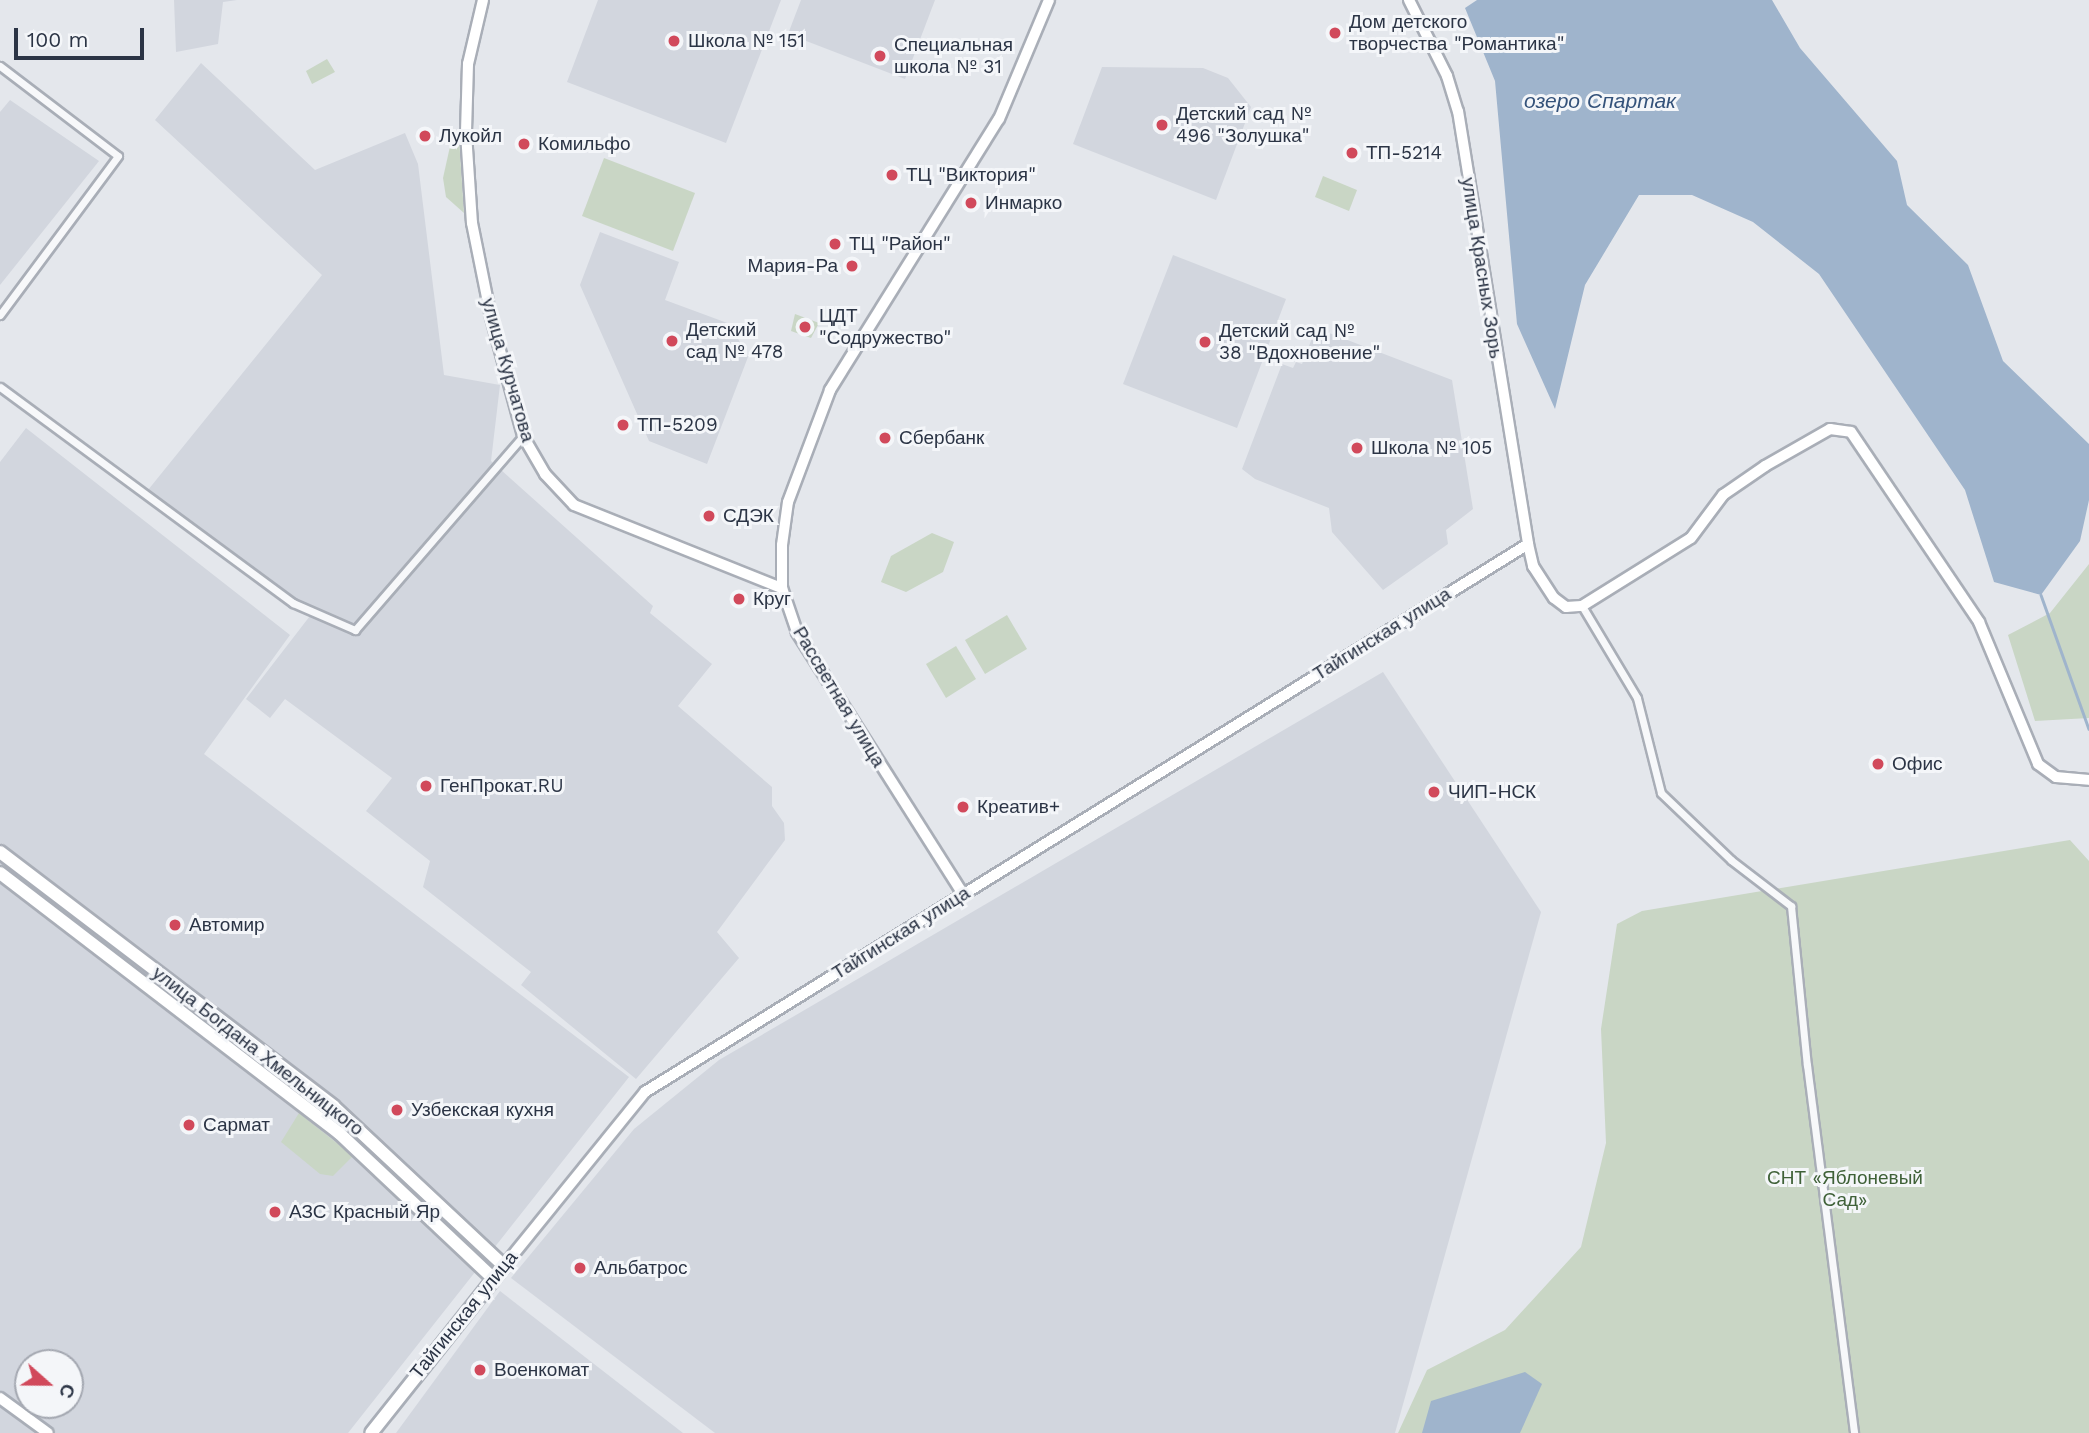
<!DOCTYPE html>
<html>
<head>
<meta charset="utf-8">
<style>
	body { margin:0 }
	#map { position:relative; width:2089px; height:1433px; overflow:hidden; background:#e4e7ec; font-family:"Work Sans",sans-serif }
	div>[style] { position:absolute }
	.built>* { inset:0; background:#d2d6de }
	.green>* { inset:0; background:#c9d6c5 }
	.water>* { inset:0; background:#9fb4cc }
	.stream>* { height:2.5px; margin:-1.25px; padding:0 1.25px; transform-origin:1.25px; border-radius:1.25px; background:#9fb4cc }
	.roads { filter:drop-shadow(2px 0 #a9aeb7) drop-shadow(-2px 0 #a9aeb7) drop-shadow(0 2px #a9aeb7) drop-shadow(0 -2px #a9aeb7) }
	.street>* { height:7px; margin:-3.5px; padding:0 3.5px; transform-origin:3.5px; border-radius:3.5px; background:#f7f8fa }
	.secondary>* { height:10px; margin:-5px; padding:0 5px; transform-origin:5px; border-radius:5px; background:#fff }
	.highway>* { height:12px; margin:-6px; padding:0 6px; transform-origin:6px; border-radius:6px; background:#fff }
	.dots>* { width:19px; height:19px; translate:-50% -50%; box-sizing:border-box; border:4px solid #f4f6f9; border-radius:50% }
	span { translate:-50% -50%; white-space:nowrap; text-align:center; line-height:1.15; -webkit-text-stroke:6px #f4f6f9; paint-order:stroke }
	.poi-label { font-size:19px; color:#2b3445 }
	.left { translate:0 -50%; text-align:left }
	.right { translate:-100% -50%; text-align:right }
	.street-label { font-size:19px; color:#2b3445 }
	.park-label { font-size:19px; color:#3f6138 }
	.water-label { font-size:21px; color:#34527a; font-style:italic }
	.north { position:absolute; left:14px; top:1349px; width:70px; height:70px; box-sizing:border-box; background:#f4f6f9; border:2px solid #a4a8b1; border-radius:50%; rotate:111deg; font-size:19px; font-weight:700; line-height:28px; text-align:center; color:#2b3445 }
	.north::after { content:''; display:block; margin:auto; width:24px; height:32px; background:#d1495b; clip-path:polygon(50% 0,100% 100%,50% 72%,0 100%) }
	.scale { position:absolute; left:14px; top:28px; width:130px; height:32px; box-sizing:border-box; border:4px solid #2b3445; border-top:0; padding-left:9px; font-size:21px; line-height:24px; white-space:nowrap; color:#2b3445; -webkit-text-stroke:5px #f4f6f9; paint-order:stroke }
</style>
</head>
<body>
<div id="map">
	<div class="built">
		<div style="clip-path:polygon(174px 0,237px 0,223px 2px,218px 44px,176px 52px)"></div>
		<div style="clip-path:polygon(598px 0,781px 0,726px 143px,567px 82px)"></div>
		<div style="clip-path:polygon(801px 0,935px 0,905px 79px,788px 34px)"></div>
		<div style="clip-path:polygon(201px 63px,315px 170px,405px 133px,418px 164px,444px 375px,500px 385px,491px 461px,653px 606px,650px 613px,712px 664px,678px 706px,772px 787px,772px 806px,784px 823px,785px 840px,717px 932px,739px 958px,636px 1079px,521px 985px,531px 972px,423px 887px,430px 861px,366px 811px,392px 778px,285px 699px,270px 718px,246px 699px,313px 612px,148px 490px,322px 275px,155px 120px)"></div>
		<div style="clip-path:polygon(1102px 67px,1203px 68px,1228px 78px,1251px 107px,1216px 200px,1073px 144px)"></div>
		<div style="clip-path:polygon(10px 100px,99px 161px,0 285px,0 112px)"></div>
		<div style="clip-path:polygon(600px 232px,679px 262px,665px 300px,730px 324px,748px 357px,707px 464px,649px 441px,580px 285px)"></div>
		<div style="clip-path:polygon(1173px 255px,1286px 299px,1237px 428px,1123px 384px)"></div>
		<div style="clip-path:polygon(1316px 328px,1452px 380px,1473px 509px,1446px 530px,1448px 544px,1383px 590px,1332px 532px,1329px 508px,1255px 479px,1242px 469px,1282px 364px,1293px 368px,1296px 362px,1302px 364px)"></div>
		<div style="clip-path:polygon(evenodd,26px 428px,290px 635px,204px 754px,629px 1077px,348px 1433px,0 1433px,0 462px,26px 428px,28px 1363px,70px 1363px,70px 1405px,28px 1405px,28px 1363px)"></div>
		<div style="clip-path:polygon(1383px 672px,1541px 912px,1395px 1433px,715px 1433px,511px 1278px,634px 1129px,719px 1060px)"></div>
		<div style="clip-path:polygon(500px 1291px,683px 1433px,396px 1433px)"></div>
	</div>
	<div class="green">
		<div style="clip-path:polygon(327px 59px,335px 72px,312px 84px,306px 71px)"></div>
		<div style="clip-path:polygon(459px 138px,464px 213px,446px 197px,443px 178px,451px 142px)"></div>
		<div style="clip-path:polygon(604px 158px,695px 193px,673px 251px,582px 216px)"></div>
		<div style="clip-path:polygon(1323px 176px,1357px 190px,1349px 211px,1315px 197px)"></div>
		<div style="clip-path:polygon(795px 314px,819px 323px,811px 338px,791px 331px)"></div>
		<div style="clip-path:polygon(932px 533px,954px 542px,943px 572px,906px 592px,881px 582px,891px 556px)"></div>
		<div style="clip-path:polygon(2089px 564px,2089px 718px,2035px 721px,2008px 635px,2050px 613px)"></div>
		<div style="clip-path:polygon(1007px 615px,1027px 649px,985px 674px,965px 640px)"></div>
		<div style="clip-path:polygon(956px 646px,976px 679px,946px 698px,926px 664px)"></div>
		<div style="clip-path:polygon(2070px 840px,2089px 861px,2089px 1433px,1398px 1433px,1427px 1370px,1505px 1330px,1581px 1247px,1606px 1143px,1601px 1029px,1617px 924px,1642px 911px)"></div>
		<div style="clip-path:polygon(299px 1113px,353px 1156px,333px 1176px,320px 1174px,281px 1142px)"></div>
	</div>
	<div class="water">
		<div style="clip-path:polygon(1477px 0,1772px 0,1800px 48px,1897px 161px,1907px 205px,1968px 265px,2003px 361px,2089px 444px,2089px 500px,2080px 541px,2041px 595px,1994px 582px,1965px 490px,1819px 274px,1753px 222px,1692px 195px,1639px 195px,1585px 285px,1555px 409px,1517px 324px,1495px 81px,1465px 8px)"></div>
		<div style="clip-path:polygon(1525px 1372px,1542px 1384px,1520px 1433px,1422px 1433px,1431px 1401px)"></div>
	</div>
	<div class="stream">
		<div style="left:2041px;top:595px;width:142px;rotate:70.3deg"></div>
	</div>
	<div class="roads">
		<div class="street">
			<div style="left:0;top:66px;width:148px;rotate:37.3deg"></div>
			<div style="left:118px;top:156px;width:198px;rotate:126.6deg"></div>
			<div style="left:0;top:387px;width:364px;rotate:36.4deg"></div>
			<div style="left:293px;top:603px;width:68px;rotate:23.5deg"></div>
			<div style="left:355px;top:630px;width:257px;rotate:-49.1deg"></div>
			<div style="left:1582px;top:606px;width:107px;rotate:59.1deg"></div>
			<div style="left:1637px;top:698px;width:98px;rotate:75.8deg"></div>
			<div style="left:1661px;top:793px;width:97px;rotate:43.7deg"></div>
			<div style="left:1731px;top:860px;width:76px;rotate:37.5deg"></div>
			<div style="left:1791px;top:906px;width:160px;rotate:84.3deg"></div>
			<div style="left:1807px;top:1065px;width:371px;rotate:82.7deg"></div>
		</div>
		<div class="secondary">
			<div style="left:483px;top:0;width:66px;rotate:103.2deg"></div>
			<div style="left:468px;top:64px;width:69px;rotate:91.7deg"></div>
			<div style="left:466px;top:133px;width:90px;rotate:86.2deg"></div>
			<div style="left:472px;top:223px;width:96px;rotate:78.6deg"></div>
			<div style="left:491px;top:317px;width:123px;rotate:74.9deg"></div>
			<div style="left:523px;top:436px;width:44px;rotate:59.9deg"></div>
			<div style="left:545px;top:474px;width:42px;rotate:46.9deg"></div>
			<div style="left:574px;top:505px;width:224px;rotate:21.8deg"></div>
			<div style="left:1409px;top:0;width:85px;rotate:63.4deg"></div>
			<div style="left:1447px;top:76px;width:37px;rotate:73deg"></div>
			<div style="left:1458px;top:111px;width:439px;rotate:80.8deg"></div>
			<div style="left:1528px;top:544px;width:23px;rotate:77deg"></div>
			<div style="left:1533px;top:566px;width:38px;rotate:57deg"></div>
			<div style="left:1554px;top:598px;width:15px;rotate:37deg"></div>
			<div style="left:1566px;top:607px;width:16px;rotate:-4deg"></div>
			<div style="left:1582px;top:606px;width:128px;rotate:-32deg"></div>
			<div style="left:1691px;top:538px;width:54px;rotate:-53.3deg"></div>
			<div style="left:1723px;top:495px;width:51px;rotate:-34.6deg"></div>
			<div style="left:1765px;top:466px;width:75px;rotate:-29.6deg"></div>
			<div style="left:1830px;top:429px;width:21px;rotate:8deg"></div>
			<div style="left:1851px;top:432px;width:229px;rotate:56deg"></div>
			<div style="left:1979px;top:622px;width:154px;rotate:67.4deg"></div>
			<div style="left:2038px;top:764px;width:22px;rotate:36deg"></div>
			<div style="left:2056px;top:777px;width:33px;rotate:5deg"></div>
			<div style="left:963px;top:894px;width:310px;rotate:-122.4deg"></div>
			<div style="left:797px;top:632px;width:46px;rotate:-108.8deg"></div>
			<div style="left:782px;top:588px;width:43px;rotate:-90deg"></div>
			<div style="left:782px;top:545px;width:43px;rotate:-82.1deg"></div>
			<div style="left:788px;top:502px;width:120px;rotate:-69.4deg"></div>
			<div style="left:830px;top:390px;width:319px;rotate:-58.1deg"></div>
			<div style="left:999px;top:119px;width:129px;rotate:-67.2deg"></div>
			<div style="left:504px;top:1266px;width:224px;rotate:-51deg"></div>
			<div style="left:645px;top:1092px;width:1039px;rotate:-31.82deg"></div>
			<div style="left:0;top:1398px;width:59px;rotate:36.1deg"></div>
		</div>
		<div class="highway">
			<div style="left:0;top:852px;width:419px;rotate:37.3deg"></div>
			<div style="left:333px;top:1106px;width:234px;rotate:43.1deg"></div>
			<div style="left:504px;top:1266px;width:213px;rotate:128.5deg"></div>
			<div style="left:0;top:873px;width:427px;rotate:37.5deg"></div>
			<div style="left:339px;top:1133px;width:212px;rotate:43.3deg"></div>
		</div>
	</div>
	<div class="dots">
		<div style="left:1335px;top:33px;background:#d1495b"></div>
		<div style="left:674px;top:41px;background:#d1495b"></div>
		<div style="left:880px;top:56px;background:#d1495b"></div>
		<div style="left:1162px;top:125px;background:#d1495b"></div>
		<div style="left:425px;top:136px;background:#d1495b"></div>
		<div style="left:524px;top:144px;background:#d1495b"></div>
		<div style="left:1352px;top:153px;background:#d1495b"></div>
		<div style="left:892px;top:175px;background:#d1495b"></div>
		<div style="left:971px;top:203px;background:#d1495b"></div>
		<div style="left:835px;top:244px;background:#d1495b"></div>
		<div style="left:852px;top:266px;background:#d1495b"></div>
		<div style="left:805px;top:327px;background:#d1495b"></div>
		<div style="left:672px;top:341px;background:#d1495b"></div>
		<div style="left:1205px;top:342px;background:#d1495b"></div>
		<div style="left:623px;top:425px;background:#d1495b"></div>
		<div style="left:885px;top:438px;background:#d1495b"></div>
		<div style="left:1357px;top:448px;background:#d1495b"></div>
		<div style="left:709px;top:516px;background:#d1495b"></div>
		<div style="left:739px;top:599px;background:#d1495b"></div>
		<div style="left:1878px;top:764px;background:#d1495b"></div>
		<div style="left:426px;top:786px;background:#d1495b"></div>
		<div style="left:1434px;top:792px;background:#d1495b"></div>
		<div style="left:963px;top:807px;background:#d1495b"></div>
		<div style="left:175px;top:925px;background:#d1495b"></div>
		<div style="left:397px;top:1110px;background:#d1495b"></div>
		<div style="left:189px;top:1125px;background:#d1495b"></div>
		<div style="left:275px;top:1212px;background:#d1495b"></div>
		<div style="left:580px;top:1268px;background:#d1495b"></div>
		<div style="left:480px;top:1370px;background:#d1495b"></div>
	</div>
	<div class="poi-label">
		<span class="left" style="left:1349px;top:33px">Дом детского<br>творчества "Романтика"</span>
		<span class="left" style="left:688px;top:41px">Школа № 151</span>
		<span class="left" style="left:894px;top:56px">Специальная<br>школа № 31</span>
		<span class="left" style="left:1176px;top:125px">Детский сад №<br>496 "Золушка"</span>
		<span class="left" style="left:439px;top:136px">Лукойл</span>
		<span class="left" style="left:538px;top:144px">Комильфо</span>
		<span class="left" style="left:1366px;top:153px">ТП-5214</span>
		<span class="left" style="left:906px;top:175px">ТЦ "Виктория"</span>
		<span class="left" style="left:985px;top:203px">Инмарко</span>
		<span class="left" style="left:849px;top:244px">ТЦ "Район"</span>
		<span class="right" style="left:838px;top:266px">Мария-Ра</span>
		<span class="left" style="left:819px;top:327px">ЦДТ<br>"Содружество"</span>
		<span class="left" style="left:686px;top:341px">Детский<br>сад № 478</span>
		<span class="left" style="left:1219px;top:342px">Детский сад №<br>38 "Вдохновение"</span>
		<span class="left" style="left:637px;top:425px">ТП-5209</span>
		<span class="left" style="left:899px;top:438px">Сбербанк</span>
		<span class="left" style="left:1371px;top:448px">Школа № 105</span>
		<span class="left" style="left:723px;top:516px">СДЭК</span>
		<span class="left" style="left:753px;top:599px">Круг</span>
		<span class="left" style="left:1892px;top:764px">Офис</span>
		<span class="left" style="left:440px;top:786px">ГенПрокат.RU</span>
		<span class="left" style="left:1448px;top:792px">ЧИП-НСК</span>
		<span class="left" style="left:977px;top:807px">Креатив+</span>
		<span class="left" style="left:189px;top:925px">Автомир</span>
		<span class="left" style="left:411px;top:1110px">Узбекская кухня</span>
		<span class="left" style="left:203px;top:1125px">Сармат</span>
		<span class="left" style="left:289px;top:1212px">АЗС Красный Яр</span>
		<span class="left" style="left:594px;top:1268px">Альбатрос</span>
		<span class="left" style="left:494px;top:1370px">Военкомат</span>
	</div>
	<div class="street-label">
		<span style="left:1482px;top:268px;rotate:81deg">улица Красных Зорь</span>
		<span style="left:508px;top:370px;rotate:74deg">улица Курчатова</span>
		<span style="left:1382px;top:634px;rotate:-32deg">Тайгинская улица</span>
		<span style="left:839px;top:697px;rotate:59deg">Рассветная улица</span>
		<span style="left:901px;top:933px;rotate:-32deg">Тайгинская улица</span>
		<span style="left:258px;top:1051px;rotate:38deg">улица Богдана Хмельницкого</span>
		<span style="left:464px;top:1315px;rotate:-51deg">Тайгинская улица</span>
	</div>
	<div class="park-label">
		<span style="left:1845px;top:1189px">СНТ «Яблоневый<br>Сад»</span>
	</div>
	<div class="water-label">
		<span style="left:1600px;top:101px">озеро Спартак</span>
	</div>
	<div class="north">С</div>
	<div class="scale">100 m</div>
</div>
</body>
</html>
